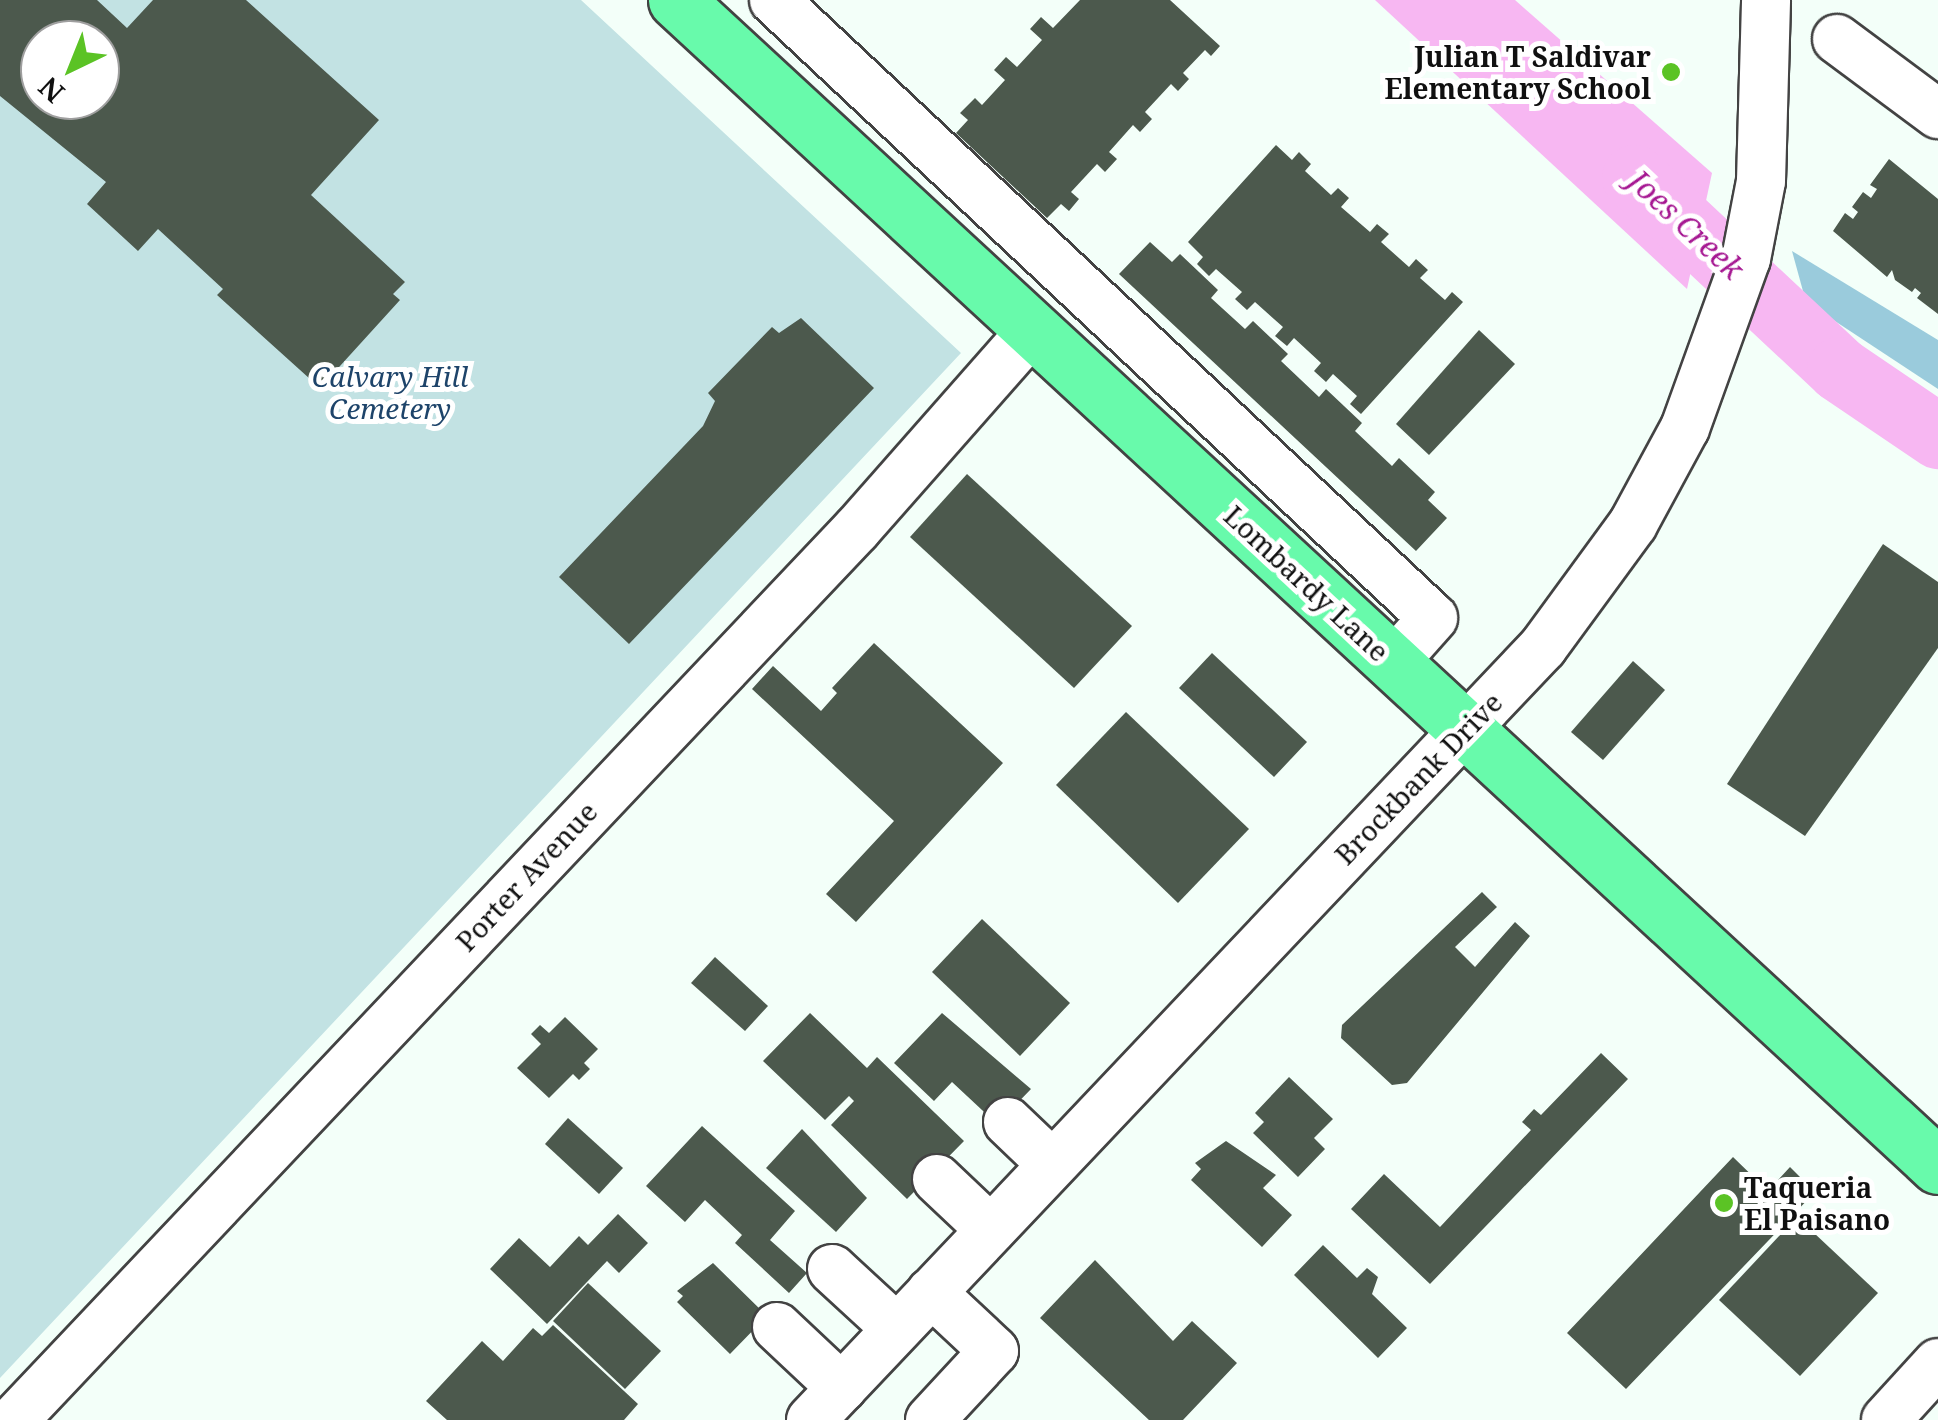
<!DOCTYPE html>
<html>
<head>
<meta charset="utf-8">
<style>
	body { margin:0 }
	#map { position:relative; width:1938px; height:1420px; overflow:hidden; background:#f3fff9; font-family:"Noto Serif",serif }
	div>[style] { position:absolute }
	.forest>* { inset:0; background:#9acbdc }
	.cemetery>* { inset:0; background:#c2e2e3 }
	.water>* { inset:0; background:#f7b7f2 }
	.river>* { height:65px; margin:-32.5px; padding:0 32.5px; transform-origin:32.5px; border-radius:32.5px; background:#f7b7f2 }
	.building>* { inset:0; background:#4c594d }
	.roads { filter:drop-shadow(2px 0 #434343) drop-shadow(-2px 0 #434343) drop-shadow(0 2px #434343) drop-shadow(0 -2px #434343) }
	.minor>* { height:48px; margin:-24px; padding:0 24px; transform-origin:24px; border-radius:24px; background:#fff }
	.major>* { height:55px; margin:-27.5px; padding:0 27.5px; transform-origin:27.5px; border-radius:27.5px; background:#68faab }
	.dots>* { width:28px; height:28px; translate:-50% -50%; box-sizing:border-box; border:5px solid #fff; border-radius:50% }
	span { translate:-50% -50%; white-space:nowrap; text-align:center; line-height:1.15; -webkit-text-stroke:10px #fff; paint-order:stroke }
	.poi-label { font-size:28px; color:#101010; font-weight:700 }
	.right { translate:-100% -50%; text-align:right }
	.left { translate:0 -50%; text-align:left }
	.park-label { font-size:28px; color:#1e446a; font-style:italic }
	.street-label { font-size:28px; color:#101010 }
	.water-label { font-size:30px; color:#a51691; font-style:italic }
	.north { position:absolute; left:20px; top:20px; width:100px; height:100px; box-sizing:border-box; background:#fff; border:2px solid #9f9f9f; border-radius:50%; rotate:223deg; font-size:28px; font-weight:700; line-height:40px; text-align:center; color:#101010 }
	.north::after { content:''; display:block; margin:auto; width:35px; height:45px; background:#5bc325; clip-path:polygon(50% 0,100% 100%,50% 72%,0 100%) }
</style>
</head>
<body>
<div id="map">
	<div class="forest">
		<div style="clip-path:polygon(1792px 251px,1938px 340px,1938px 389px,1806px 302px)"></div>
	</div>
	<div class="cemetery">
		<div style="clip-path:polygon(evenodd,0 0,581px 0,961px 353px,0 1378px,0 0,40px 40px,100px 40px,100px 100px,40px 100px,40px 40px)"></div>
	</div>
	<div class="water">
		<div style="clip-path:polygon(1375px 0,1515px 0,1712px 173px,1687px 289px)"></div>
	</div>
	<div class="river">
		<div style="left:1634px;top:177px;width:281px;rotate:43.1deg"></div>
		<div style="left:1839px;top:369px;width:120px;rotate:34.1deg"></div>
	</div>
	<div class="building">
		<div style="clip-path:polygon(evenodd,0 0,97px 0,127px 28px,153px 0,246px 0,379px 120px,311px 195px,405px 282px,393px 294px,400px 300px,320px 388px,217px 295px,223px 289px,158px 229px,138px 251px,87px 204px,106px 182px,0 96px,0 0,40px 40px,100px 40px,100px 100px,40px 100px,40px 40px)"></div>
		<div style="clip-path:polygon(1080px 0,1170px 0,1220px 46px,1211px 56px,1205px 50px,1183px 73px,1189px 79px,1178px 91px,1171px 84px,1145px 112px,1152px 119px,1140px 132px,1133px 125px,1109px 152px,1117px 159px,1105px 172px,1097px 164px,1071px 192px,1079px 199px,1069px 211px,1061px 204px,1047px 218px,956px 133px,968px 120px,960px 113px,975px 98px,982px 105px,1005px 80px,994px 70px,1006px 57px,1017px 67px,1042px 40px,1030px 29px,1041px 17px,1053px 28px)"></div>
		<div style="clip-path:polygon(1276px 145px,1292px 160px,1299px 152px,1311px 164px,1305px 171px,1331px 195px,1338px 188px,1349px 198px,1341px 207px,1370px 232px,1377px 224px,1389px 234px,1381px 242px,1409px 267px,1416px 259px,1428px 270px,1420px 278px,1445px 300px,1452px 292px,1463px 302px,1361px 414px,1350px 404px,1357px 396px,1333px 374px,1326px 382px,1314px 371px,1321px 363px,1294px 338px,1287px 346px,1275px 336px,1283px 327px,1255px 302px,1247px 310px,1235px 299px,1242px 292px,1216px 269px,1209px 276px,1197px 264px,1203px 257px,1188px 242px)"></div>
		<div style="clip-path:polygon(1889px 159px,1938px 199px,1938px 314px,1917px 298px,1921px 293px,1915px 288px,1912px 292px,1895px 280px,1892px 270px,1887px 277px,1833px 231px,1845px 213px,1853px 219px,1858px 212px,1852px 207px,1863px 192px,1871px 198px,1877px 189px,1870px 185px)"></div>
		<div style="clip-path:polygon(1150px 242px,1172px 262px,1180px 254px,1218px 290px,1211px 298px,1245px 329px,1253px 321px,1288px 354px,1281px 361px,1319px 397px,1326px 389px,1362px 423px,1355px 431px,1392px 466px,1399px 458px,1435px 492px,1428px 500px,1447px 518px,1416px 551px,1119px 274px)"></div>
		<div style="clip-path:polygon(801px 318px,874px 388px,629px 644px,559px 577px,703px 426px,715px 401px,708px 393px,772px 327px,779px 333px)"></div>
		<div style="clip-path:polygon(1479px 330px,1515px 364px,1429px 455px,1396px 424px)"></div>
		<div style="clip-path:polygon(967px 474px,1132px 626px,1074px 688px,910px 537px)"></div>
		<div style="clip-path:polygon(1883px 544px,1938px 582px,1938px 648px,1805px 836px,1727px 784px)"></div>
		<div style="clip-path:polygon(874px 643px,1003px 763px,856px 922px,826px 894px,894px 821px,752px 689px,773px 666px,821px 711px,837px 693px,832px 688px)"></div>
		<div style="clip-path:polygon(1212px 653px,1307px 742px,1274px 777px,1179px 688px)"></div>
		<div style="clip-path:polygon(1633px 661px,1665px 690px,1603px 760px,1571px 732px)"></div>
		<div style="clip-path:polygon(1126px 712px,1249px 829px,1178px 903px,1056px 785px)"></div>
		<div style="clip-path:polygon(1482px 892px,1497px 907px,1455px 947px,1475px 967px,1515px 922px,1530px 936px,1407px 1083px,1392px 1085px,1341px 1038px,1342px 1025px)"></div>
		<div style="clip-path:polygon(982px 919px,1070px 1003px,1020px 1056px,932px 972px)"></div>
		<div style="clip-path:polygon(715px 957px,768px 1006px,745px 1031px,691px 983px)"></div>
		<div style="clip-path:polygon(810px 1013px,867px 1068px,877px 1057px,964px 1141px,907px 1199px,831px 1125px,854px 1101px,849px 1096px,825px 1120px,763px 1061px)"></div>
		<div style="clip-path:polygon(942px 1013px,1031px 1089px,997px 1124px,952px 1082px,934px 1101px,894px 1063px)"></div>
		<div style="clip-path:polygon(565px 1017px,598px 1049px,584px 1063px,590px 1069px,579px 1080px,573px 1074px,549px 1098px,517px 1068px,541px 1044px,531px 1034px,540px 1025px,549px 1033px)"></div>
		<div style="clip-path:polygon(1601px 1053px,1628px 1079px,1430px 1284px,1351px 1209px,1384px 1174px,1440px 1227px,1531px 1130px,1522px 1122px,1534px 1109px,1541px 1115px)"></div>
		<div style="clip-path:polygon(1289px 1077px,1333px 1119px,1314px 1138px,1325px 1149px,1298px 1177px,1253px 1133px,1264px 1122px,1255px 1113px)"></div>
		<div style="clip-path:polygon(568px 1118px,623px 1168px,599px 1194px,545px 1144px)"></div>
		<div style="clip-path:polygon(702px 1126px,795px 1211px,770px 1240px,807px 1273px,789px 1293px,735px 1243px,742px 1235px,705px 1200px,685px 1222px,646px 1186px)"></div>
		<div style="clip-path:polygon(802px 1129px,867px 1198px,836px 1232px,766px 1168px)"></div>
		<div style="clip-path:polygon(1226px 1141px,1276px 1175px,1263px 1188px,1292px 1215px,1262px 1247px,1191px 1180px,1201px 1169px,1195px 1163px)"></div>
		<div style="clip-path:polygon(1733px 1157px,1768px 1191px,1790px 1167px,1815px 1192px,1626px 1389px,1567px 1333px)"></div>
		<div style="clip-path:polygon(618px 1214px,648px 1243px,619px 1273px,607px 1261px,547px 1324px,490px 1269px,519px 1238px,550px 1267px,579px 1236px,588px 1245px)"></div>
		<div style="clip-path:polygon(1797px 1217px,1878px 1293px,1800px 1376px,1719px 1300px)"></div>
		<div style="clip-path:polygon(1323px 1245px,1357px 1278px,1367px 1268px,1378px 1277px,1372px 1294px,1407px 1328px,1378px 1358px,1294px 1275px)"></div>
		<div style="clip-path:polygon(1095px 1260px,1173px 1341px,1192px 1321px,1237px 1363px,1183px 1420px,1149px 1420px,1040px 1318px)"></div>
		<div style="clip-path:polygon(713px 1263px,767px 1316px,730px 1354px,677px 1302px,683px 1296px,677px 1291px)"></div>
		<div style="clip-path:polygon(588px 1283px,661px 1351px,625px 1389px,553px 1321px)"></div>
		<div style="clip-path:polygon(553px 1325px,638px 1404px,624px 1420px,447px 1420px,426px 1401px,482px 1341px,503px 1361px,533px 1328px,542px 1336px)"></div>
	</div>
	<div class="roads">
		<div class="minor">
			<div style="left:774px;top:0;width:903px;rotate:43.16deg"></div>
			<div style="left:1433px;top:618px;width:60px;rotate:131.6deg"></div>
			<div style="left:1837px;top:39px;width:126px;rotate:36.6deg"></div>
			<div style="left:1008px;top:1122px;width:61px;rotate:43.7deg"></div>
			<div style="left:937px;top:1179px;width:74px;rotate:43.4deg"></div>
			<div style="left:832px;top:1269px;width:88px;rotate:42.7deg"></div>
			<div style="left:777px;top:1327px;width:89px;rotate:43.2deg"></div>
			<div style="left:14px;top:1420px;width:1227px;rotate:-46.59deg"></div>
			<div style="left:857px;top:529px;width:268px;rotate:-48.6deg"></div>
			<div style="left:811px;top:1420px;width:1065px;rotate:-46.56deg"></div>
			<div style="left:1543px;top:647px;width:152px;rotate:-53.8deg"></div>
			<div style="left:1633px;top:524px;width:109px;rotate:-61.6deg"></div>
			<div style="left:1685px;top:428px;width:180px;rotate:-70.2deg"></div>
			<div style="left:1746px;top:259px;width:79px;rotate:-79.1deg"></div>
			<div style="left:1761px;top:181px;width:181px;rotate:-88.4deg"></div>
			<div style="left:930px;top:1420px;width:94px;rotate:-47.2deg"></div>
			<div style="left:994px;top:1351px;width:86px;rotate:-136.9deg"></div>
			<div style="left:1886px;top:1420px;width:77px;rotate:-47.6deg"></div>
		</div>
		<div class="major">
			<div style="left:676px;top:0;width:1718px;rotate:42.74deg"></div>
		</div>
	</div>
	<div class="dots">
		<div style="left:1671px;top:72px;background:#5bc325"></div>
		<div style="left:1724px;top:1203px;background:#5bc325"></div>
	</div>
	<div class="poi-label">
		<span class="right" style="left:1651px;top:72px">Julian T Saldivar<br>Elementary School</span>
		<span class="left" style="left:1744px;top:1203px">Taqueria<br>El Paisano</span>
	</div>
	<div class="park-label">
		<span style="left:390px;top:392px">Calvary Hill<br>Cemetery</span>
	</div>
	<div class="street-label">
		<span style="left:1307px;top:583px;rotate:43deg">Lombardy Lane</span>
		<span style="left:1418px;top:778px;rotate:-46deg">Brockbank Drive</span>
		<span style="left:526px;top:876px;rotate:-47deg">Porter Avenue</span>
	</div>
	<div class="water-label">
		<span style="left:1686px;top:225px;rotate:43deg">Joes Creek</span>
	</div>
	<div class="north">N</div>
</div>
</body>
</html>
